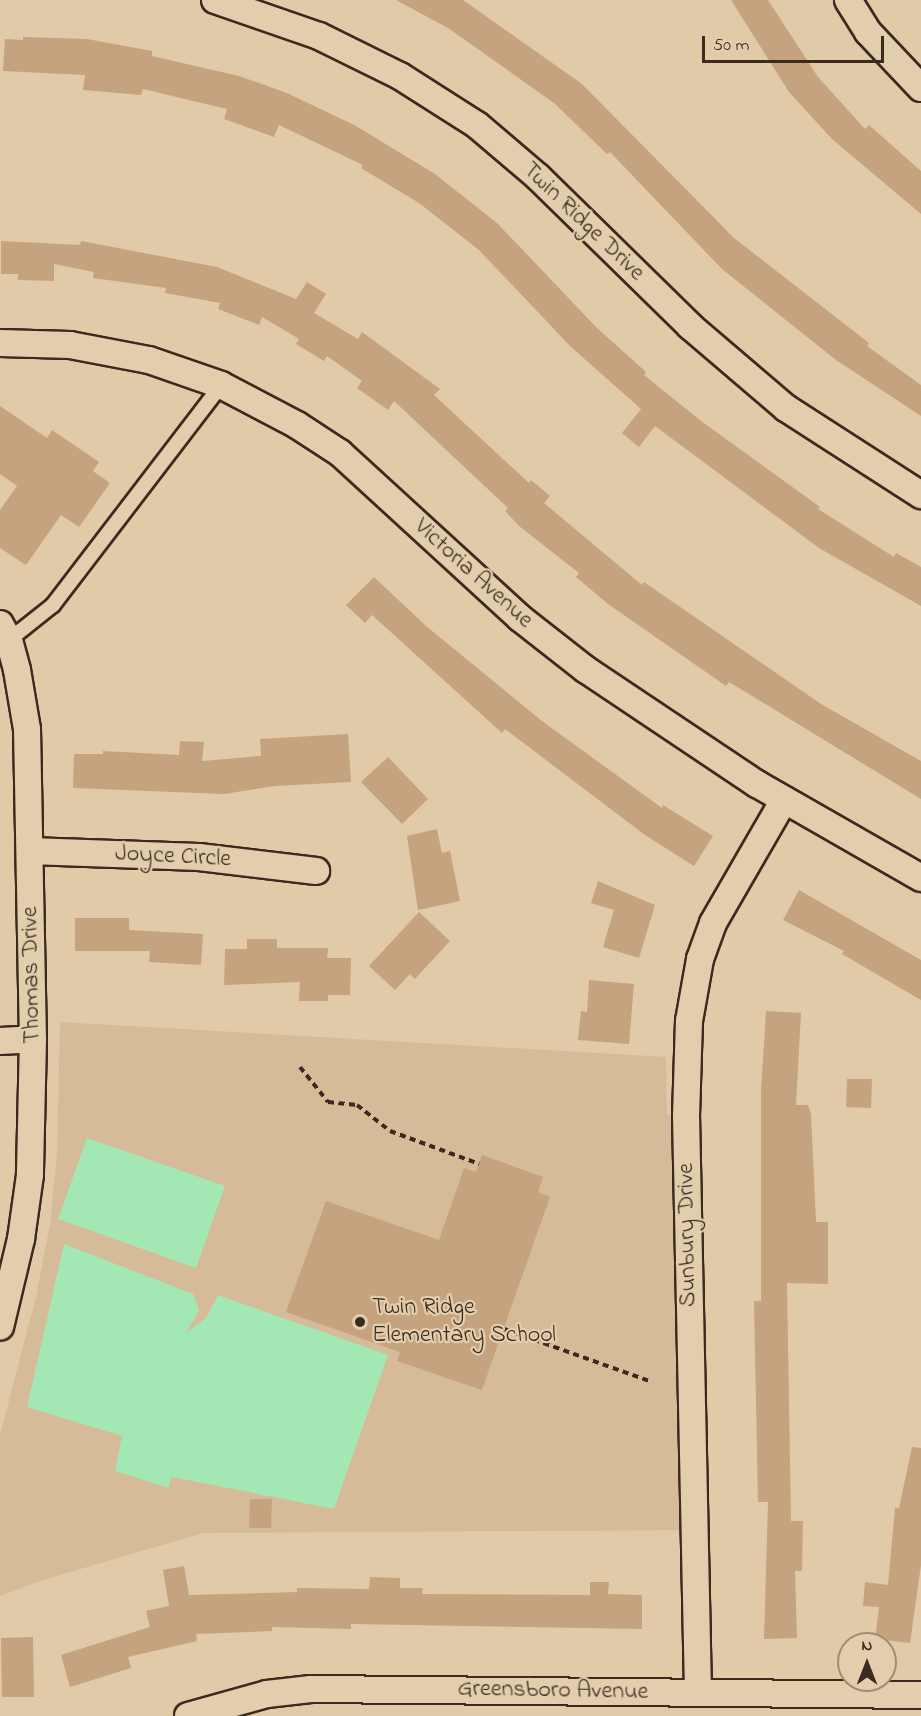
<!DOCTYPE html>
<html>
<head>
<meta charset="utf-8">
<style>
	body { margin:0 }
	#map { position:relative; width:921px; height:1716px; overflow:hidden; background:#e1caa7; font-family:"Indie Flower",sans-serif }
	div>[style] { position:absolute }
	.built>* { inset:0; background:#d6bb98 }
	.green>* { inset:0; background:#a2e7b4 }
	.building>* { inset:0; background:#c5a37e }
	.path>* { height:4px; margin-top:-2px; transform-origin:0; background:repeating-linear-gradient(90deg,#3b2a1e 0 6px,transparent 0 10.5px) }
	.roads { filter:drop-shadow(2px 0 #3b2a1e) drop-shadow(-2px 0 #3b2a1e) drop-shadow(0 2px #3b2a1e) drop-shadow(0 -2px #3b2a1e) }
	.service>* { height:14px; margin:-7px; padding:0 7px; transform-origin:7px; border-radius:7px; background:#e2cead }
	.minor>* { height:26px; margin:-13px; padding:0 13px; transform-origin:13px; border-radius:13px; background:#e2cead }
	.dots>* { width:16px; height:16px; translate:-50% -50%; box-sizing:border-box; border:3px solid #e2cead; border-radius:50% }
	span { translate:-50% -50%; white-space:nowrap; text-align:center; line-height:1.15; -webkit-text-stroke:4.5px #e2cead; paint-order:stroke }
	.street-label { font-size:24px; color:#3b2a1e }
	.poi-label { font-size:24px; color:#3b2a1e }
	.left { translate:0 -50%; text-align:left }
	.north { position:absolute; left:837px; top:1632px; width:60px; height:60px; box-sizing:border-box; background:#e2cead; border:2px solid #9f8c74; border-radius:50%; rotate:0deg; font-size:16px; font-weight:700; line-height:24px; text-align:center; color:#3b2a1e }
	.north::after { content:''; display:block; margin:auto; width:21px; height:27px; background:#3b2a1e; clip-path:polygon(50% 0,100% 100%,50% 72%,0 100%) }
	.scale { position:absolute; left:702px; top:36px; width:182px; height:27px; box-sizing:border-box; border:3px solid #3b2a1e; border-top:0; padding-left:8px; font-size:18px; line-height:21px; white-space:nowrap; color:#3b2a1e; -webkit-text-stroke:4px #e2cead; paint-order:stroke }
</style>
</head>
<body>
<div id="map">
	<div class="built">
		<div style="clip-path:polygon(60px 1022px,666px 1057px,667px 1115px,686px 1116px,694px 1530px,203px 1533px,43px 1580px,0 1596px,0 1435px,36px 1297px,50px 1224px,57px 1155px)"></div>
	</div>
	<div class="green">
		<div style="clip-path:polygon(87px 1138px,225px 1186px,196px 1268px,58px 1219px)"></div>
		<div style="clip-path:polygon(64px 1244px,193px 1294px,199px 1310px,186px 1333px,206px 1318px,218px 1295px,388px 1355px,334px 1509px,172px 1477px,168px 1488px,115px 1471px,122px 1436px,27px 1407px)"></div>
	</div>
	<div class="building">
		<div style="clip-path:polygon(396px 0,463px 0,582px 84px,734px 238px,869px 343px,867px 346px,921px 385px,921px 416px,836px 360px,722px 269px,610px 152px,607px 154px,554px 103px,448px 28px)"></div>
		<div style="clip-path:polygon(731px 0,768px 0,818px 77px,865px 129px,869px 125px,921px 171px,921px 214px,832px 139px,789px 92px)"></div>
		<div style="clip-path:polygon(23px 37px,87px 39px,152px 51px,152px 56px,239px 76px,287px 93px,356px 126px,435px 174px,497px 223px,597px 328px,646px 372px,644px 375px,701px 421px,820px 507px,818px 509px,894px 557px,896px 553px,921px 567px,921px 606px,819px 548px,655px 426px,639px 447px,622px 433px,641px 409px,570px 346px,479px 250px,419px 203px,361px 168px,363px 165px,279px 125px,274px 137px,224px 119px,227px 109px,143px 89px,141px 95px,83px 90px,85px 75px,3px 71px,5px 39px,23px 40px)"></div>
		<div style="clip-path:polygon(1px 241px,80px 245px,81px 241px,217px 267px,296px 299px,307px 282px,326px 294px,314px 313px,358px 339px,362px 332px,440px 389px,434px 395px,529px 483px,531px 480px,550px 496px,544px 503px,642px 585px,644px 582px,821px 704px,921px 761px,921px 799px,729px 682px,726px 686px,608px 604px,576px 577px,579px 573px,519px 526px,505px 511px,508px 508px,394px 401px,388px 410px,357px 388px,362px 381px,327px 356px,324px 361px,296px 344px,299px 339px,262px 317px,259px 325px,218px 309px,220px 303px,165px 293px,166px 288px,93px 278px,94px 272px,54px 264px,54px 281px,18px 280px,18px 274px,1px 274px)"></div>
		<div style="clip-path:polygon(0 406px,47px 438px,52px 430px,99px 462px,93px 471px,110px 483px,79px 527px,61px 515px,26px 565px,0 548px,0 510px,17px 486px,0 474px)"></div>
		<div style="clip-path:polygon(374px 577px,426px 626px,542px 721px,662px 808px,663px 805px,713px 836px,694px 866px,645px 835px,505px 729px,502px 733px,372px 615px,365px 623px,346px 605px)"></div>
		<div style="clip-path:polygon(348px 734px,351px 782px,275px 786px,224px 794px,73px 788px,74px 754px,103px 754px,103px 751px,179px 755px,180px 741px,204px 742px,202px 761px,261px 756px,260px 739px)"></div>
		<div style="clip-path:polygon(388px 757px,428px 799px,402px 824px,361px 782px)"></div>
		<div style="clip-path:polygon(437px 829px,442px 853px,450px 851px,460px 901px,418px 910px,407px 836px)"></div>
		<div style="clip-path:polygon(598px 881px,655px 905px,639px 958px,603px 947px,614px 910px,591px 903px)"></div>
		<div style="clip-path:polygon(799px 890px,921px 960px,921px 1000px,842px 954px,844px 951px,783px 920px)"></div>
		<div style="clip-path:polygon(419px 912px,450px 941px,415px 979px,410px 974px,395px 990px,369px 966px)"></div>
		<div style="clip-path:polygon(75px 918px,129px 918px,129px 930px,203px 934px,201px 965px,149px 962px,150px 951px,75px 951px)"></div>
		<div style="clip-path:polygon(247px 939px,277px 939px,277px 948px,328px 948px,327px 958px,351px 958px,350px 995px,328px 995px,328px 1001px,299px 1001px,300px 982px,224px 985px,225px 949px,247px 949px)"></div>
		<div style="clip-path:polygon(589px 980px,634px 984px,629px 1044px,578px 1040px,581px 1011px,587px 1012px)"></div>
		<div style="clip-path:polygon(766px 1011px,801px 1013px,796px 1105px,808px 1105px,811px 1114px,816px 1222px,828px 1222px,828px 1284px,787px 1283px,791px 1521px,803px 1521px,802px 1571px,795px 1571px,797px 1638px,764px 1639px,768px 1502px,758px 1502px,754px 1301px,761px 1301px,761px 1091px)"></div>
		<div style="clip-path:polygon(847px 1079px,872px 1079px,871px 1108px,846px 1107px)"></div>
		<div style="clip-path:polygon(482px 1155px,543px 1177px,538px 1192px,550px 1197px,482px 1390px,397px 1361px,400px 1352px,286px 1312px,326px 1201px,439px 1240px,464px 1168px,476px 1172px)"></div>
		<div style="clip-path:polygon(912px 1447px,921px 1448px,921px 1565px,910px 1643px,875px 1639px,879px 1607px,863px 1606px,865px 1582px,888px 1585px,895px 1508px,899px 1508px)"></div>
		<div style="clip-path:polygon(250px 1499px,272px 1499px,271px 1528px,249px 1528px)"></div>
		<div style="clip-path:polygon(184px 1566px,189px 1595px,297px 1592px,297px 1588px,369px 1589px,370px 1577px,400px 1578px,400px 1588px,423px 1588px,422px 1594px,590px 1595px,590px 1582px,609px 1582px,608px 1594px,642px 1595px,642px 1629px,351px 1624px,351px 1629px,272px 1627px,272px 1631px,196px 1634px,197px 1641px,128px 1657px,131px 1668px,70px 1687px,61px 1655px,150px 1627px,146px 1611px,169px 1606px,163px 1570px)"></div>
		<div style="clip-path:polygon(33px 1637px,34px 1697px,2px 1697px,1px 1638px)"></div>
	</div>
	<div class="path">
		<div style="left:300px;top:1067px;width:45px;rotate:51.3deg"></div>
		<div style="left:328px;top:1102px;width:29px;rotate:6deg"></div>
		<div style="left:357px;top:1105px;width:42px;rotate:38.2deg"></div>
		<div style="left:390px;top:1131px;width:95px;rotate:20.3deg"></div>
		<div style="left:504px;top:1329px;width:157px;rotate:19.7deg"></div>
	</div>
	<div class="roads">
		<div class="service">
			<div style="left:9px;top:640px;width:56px;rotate:-38.5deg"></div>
			<div style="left:53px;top:605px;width:277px;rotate:-52.6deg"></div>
		</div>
		<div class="minor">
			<div style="left:215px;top:0;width:110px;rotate:19.1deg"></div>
			<div style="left:319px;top:36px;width:90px;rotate:26.3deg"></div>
			<div style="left:400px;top:76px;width:91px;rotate:32.5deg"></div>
			<div style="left:477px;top:125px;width:80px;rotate:40.4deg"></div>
			<div style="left:538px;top:177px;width:213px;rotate:44.4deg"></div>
			<div style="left:690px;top:326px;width:126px;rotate:40.5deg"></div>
			<div style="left:786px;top:408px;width:161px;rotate:32.8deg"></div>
			<div style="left:848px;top:0;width:38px;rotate:58deg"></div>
			<div style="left:868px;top:32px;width:77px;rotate:46.6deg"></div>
			<div style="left:0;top:343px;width:70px;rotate:1.6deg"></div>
			<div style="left:70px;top:345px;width:80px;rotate:10.8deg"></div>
			<div style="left:149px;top:360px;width:76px;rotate:19.1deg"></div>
			<div style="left:221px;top:385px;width:86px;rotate:27.8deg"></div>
			<div style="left:297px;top:425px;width:51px;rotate:33.1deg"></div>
			<div style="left:340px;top:453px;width:244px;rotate:42.5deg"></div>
			<div style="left:520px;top:618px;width:83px;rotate:38.1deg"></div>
			<div style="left:585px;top:669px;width:207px;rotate:33.8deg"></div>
			<div style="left:757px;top:784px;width:189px;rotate:29.8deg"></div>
			<div style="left:0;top:624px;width:18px;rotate:61deg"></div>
			<div style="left:9px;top:640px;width:31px;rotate:75deg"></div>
			<div style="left:17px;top:670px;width:60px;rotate:80.4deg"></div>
			<div style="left:27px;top:729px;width:310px;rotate:88.9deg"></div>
			<div style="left:33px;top:1039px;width:136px;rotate:91.3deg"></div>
			<div style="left:30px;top:1175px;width:65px;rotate:98deg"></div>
			<div style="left:21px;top:1239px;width:90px;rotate:103.4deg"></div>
			<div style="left:30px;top:851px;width:169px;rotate:2deg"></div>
			<div style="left:199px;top:857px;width:118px;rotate:6.8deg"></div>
			<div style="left:0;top:1041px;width:33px;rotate:-3deg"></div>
			<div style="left:698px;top:1693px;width:577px;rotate:-91.19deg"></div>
			<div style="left:686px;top:1116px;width:95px;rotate:-88.2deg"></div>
			<div style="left:689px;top:1021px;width:63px;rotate:-79.9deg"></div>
			<div style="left:700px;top:959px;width:38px;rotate:-70deg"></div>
			<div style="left:713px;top:923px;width:142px;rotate:-60deg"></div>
			<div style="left:188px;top:1716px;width:82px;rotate:-15.6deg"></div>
			<div style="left:267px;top:1694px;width:44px;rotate:-6.5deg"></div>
			<div style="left:311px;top:1689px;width:610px;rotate:0.56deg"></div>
		</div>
	</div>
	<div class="dots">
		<div style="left:360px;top:1322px;background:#3b2a1e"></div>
	</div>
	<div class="street-label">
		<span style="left:583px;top:222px;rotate:44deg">Twin Ridge Drive</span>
		<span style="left:473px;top:574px;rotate:42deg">Victoria Avenue</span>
		<span style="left:173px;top:857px;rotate:3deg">Joyce Circle</span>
		<span style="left:32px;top:975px;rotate:-91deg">Thomas Drive</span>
		<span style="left:688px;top:1235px;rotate:-91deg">Sunbury Drive</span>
		<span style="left:553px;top:1691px;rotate:1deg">Greensboro Avenue</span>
	</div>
	<div class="poi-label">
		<span class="left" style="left:372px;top:1322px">Twin Ridge<br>Elementary School</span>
	</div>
	<div class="north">N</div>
	<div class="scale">50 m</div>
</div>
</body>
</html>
